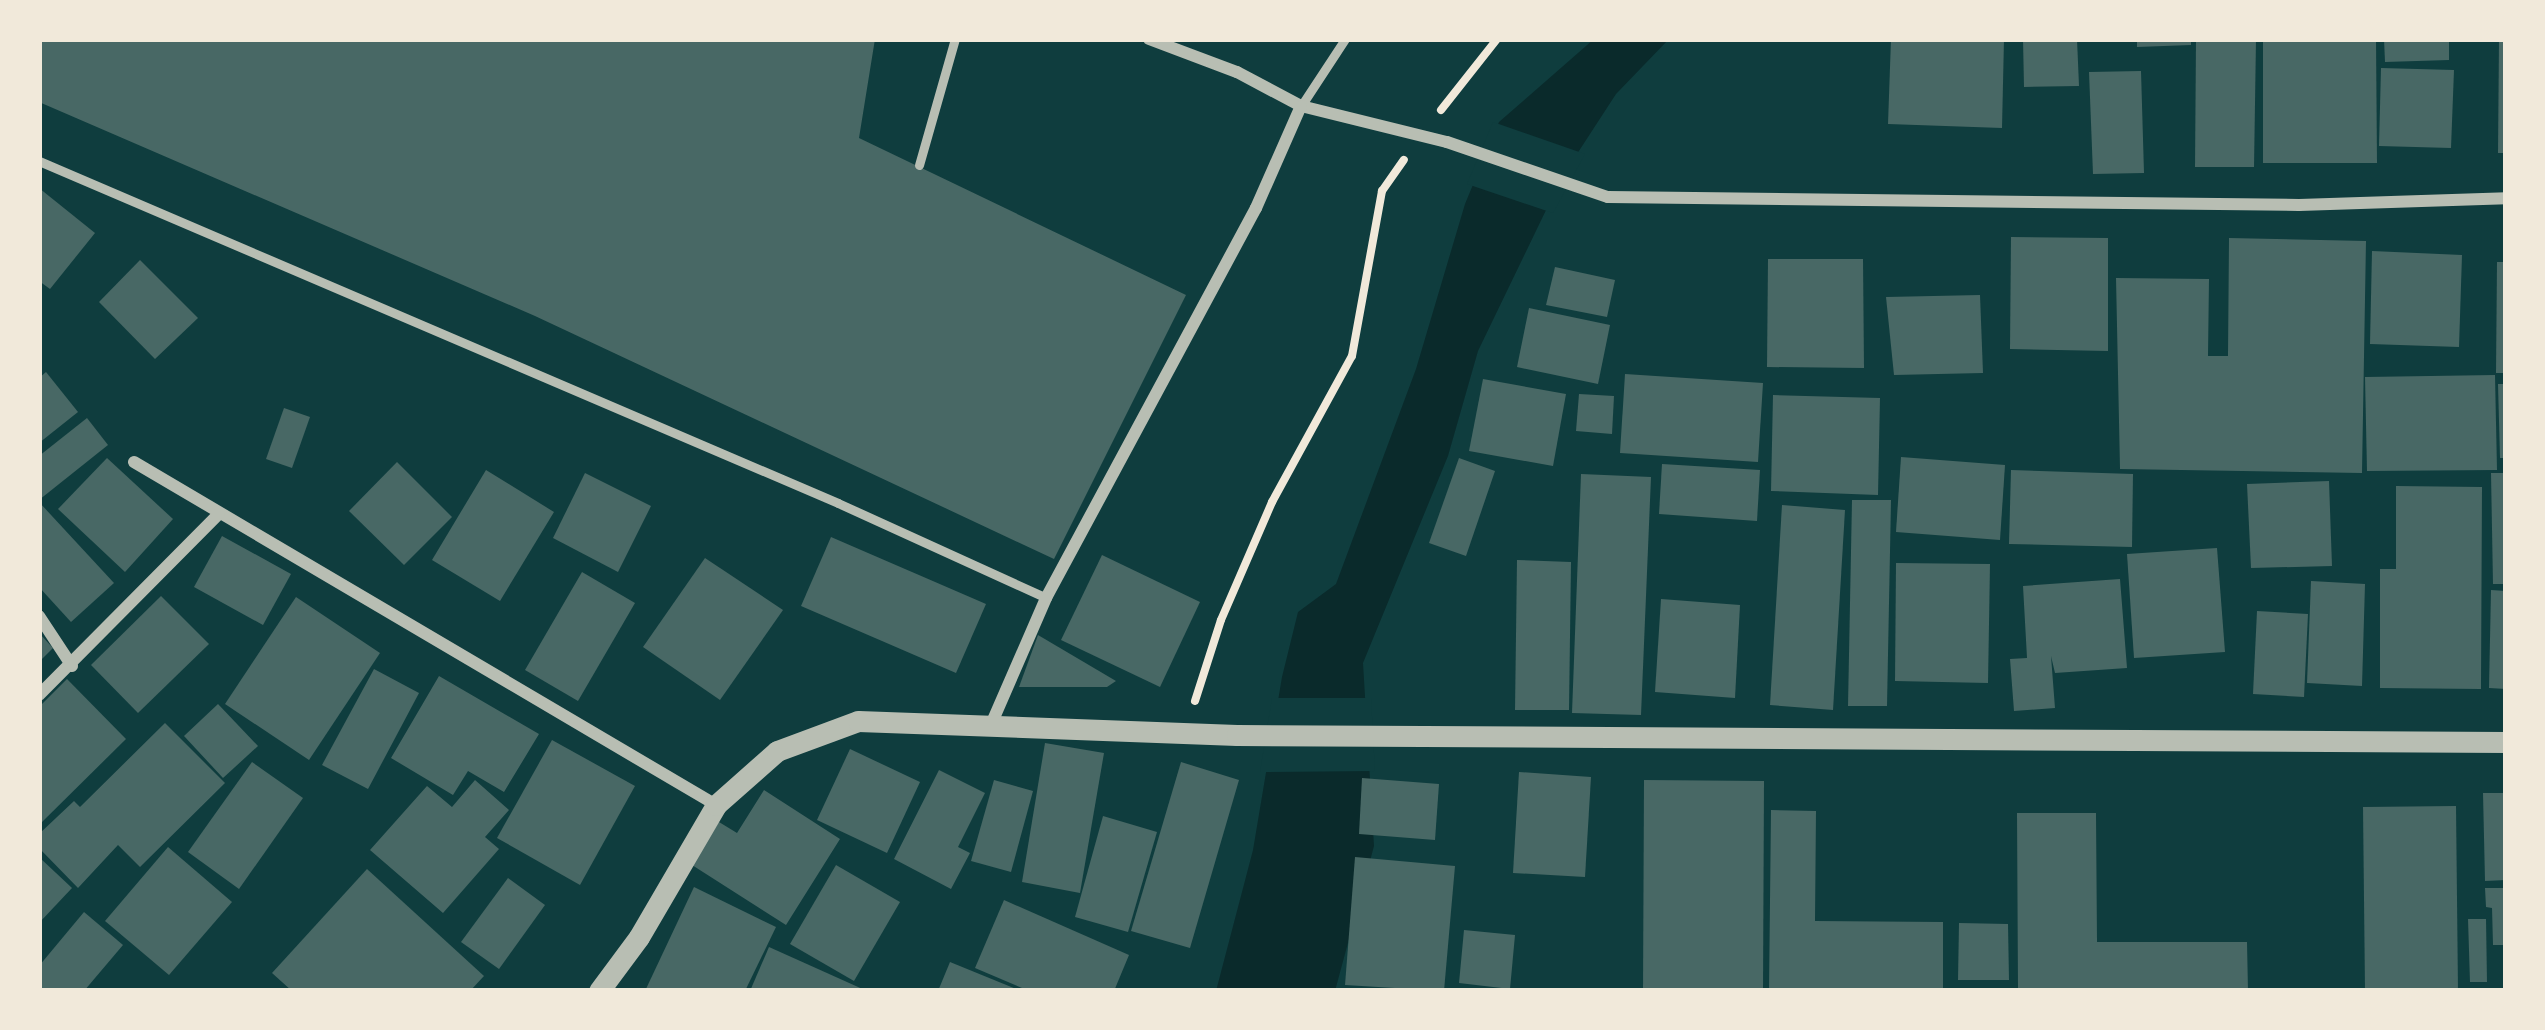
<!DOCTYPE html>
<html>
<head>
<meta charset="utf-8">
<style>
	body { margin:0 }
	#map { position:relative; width:2545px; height:1030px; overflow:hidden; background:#0f3d3e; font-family:Ubuntu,sans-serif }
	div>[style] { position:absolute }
	.water>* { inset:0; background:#0a2a2b }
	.pier>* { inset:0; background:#0f3d3e }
	.building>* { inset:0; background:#486865 }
	.path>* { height:8px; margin:-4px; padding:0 4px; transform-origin:4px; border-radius:4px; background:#f1e9da }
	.service>* { height:9px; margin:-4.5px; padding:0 4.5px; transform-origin:4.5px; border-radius:4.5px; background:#b8beb3 }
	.minor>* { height:12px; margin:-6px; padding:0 6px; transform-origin:6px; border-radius:6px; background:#b8beb3 }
	.tertiary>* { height:21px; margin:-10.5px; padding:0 10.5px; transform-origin:10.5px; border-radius:10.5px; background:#b8beb3 }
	span { translate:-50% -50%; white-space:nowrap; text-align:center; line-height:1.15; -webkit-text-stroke:12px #f1e9da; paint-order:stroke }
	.frame { position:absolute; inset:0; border:42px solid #f1e9da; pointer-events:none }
</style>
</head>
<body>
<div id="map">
	<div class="water">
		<div style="clip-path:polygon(1594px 39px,1669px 39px,1616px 94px,1562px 177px,1478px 351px,1448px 456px,1363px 663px,1374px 846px,1335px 991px,1216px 991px,1253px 850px,1282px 677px,1298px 612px,1336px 584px,1416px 369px,1465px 204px,1499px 122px)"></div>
	</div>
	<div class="pier">
		<div style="clip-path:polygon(1493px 122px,1585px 154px,1553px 213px,1467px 184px)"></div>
		<div style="clip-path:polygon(1272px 698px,1371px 698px,1375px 771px,1260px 772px)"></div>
	</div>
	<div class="building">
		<div style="clip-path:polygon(39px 39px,875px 39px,859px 138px,1186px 295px,1054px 559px,535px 316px,39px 102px)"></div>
		<div style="clip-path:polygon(1891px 39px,2004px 39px,2002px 128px,1888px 124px)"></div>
		<div style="clip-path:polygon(2023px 39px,2077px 39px,2079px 86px,2024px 87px)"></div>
		<div style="clip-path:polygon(2137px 39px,2191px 39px,2191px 45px,2137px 47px)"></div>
		<div style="clip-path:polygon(2196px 39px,2256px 40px,2254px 167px,2195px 167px)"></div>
		<div style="clip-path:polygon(2263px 39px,2376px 39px,2377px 163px,2263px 163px)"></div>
		<div style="clip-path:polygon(2384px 39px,2449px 39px,2449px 60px,2385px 62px)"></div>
		<div style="clip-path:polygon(2499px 39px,2506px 39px,2506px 153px,2498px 153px)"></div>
		<div style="clip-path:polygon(2381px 68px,2454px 70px,2451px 148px,2379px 146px)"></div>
		<div style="clip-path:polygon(2141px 71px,2144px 173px,2093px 174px,2089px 72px)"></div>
		<div style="clip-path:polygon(39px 188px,95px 233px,50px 289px,39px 281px)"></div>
		<div style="clip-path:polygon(2011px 237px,2108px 238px,2108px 351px,2010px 349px)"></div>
		<div style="clip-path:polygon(2229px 238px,2366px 241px,2362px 473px,2120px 469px,2116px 278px,2209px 279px,2208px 356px,2228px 356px)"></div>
		<div style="clip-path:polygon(2372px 251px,2462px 255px,2459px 347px,2370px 344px)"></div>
		<div style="clip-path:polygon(1768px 259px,1863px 259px,1864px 368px,1767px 367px)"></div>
		<div style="clip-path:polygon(140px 260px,198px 318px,155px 359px,99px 302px)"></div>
		<div style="clip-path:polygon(2497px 262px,2506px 262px,2506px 373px,2496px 373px)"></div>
		<div style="clip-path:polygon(1555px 267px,1615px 280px,1607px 317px,1546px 305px)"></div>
		<div style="clip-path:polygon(1980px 295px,1983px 373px,1894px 375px,1886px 297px)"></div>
		<div style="clip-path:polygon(1529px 308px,1610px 325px,1598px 384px,1517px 367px)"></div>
		<div style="clip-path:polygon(46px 372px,78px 412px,39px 443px,39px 378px)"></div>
		<div style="clip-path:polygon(1625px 374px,1763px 383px,1758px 462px,1620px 453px)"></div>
		<div style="clip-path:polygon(2495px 375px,2497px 470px,2367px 471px,2365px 377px)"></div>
		<div style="clip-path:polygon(1483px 379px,1566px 394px,1553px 466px,1469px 451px)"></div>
		<div style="clip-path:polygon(2498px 384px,2506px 384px,2506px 458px,2500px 458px)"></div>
		<div style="clip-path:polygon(1579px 394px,1614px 396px,1612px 434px,1576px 431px)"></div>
		<div style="clip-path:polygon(1773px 395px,1880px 398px,1878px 495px,1771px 491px)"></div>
		<div style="clip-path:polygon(284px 408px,310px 417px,292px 468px,266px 459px)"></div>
		<div style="clip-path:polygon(87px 418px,108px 445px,39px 500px,39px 456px)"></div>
		<div style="clip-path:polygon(1901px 457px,2005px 465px,2000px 540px,1896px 532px)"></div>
		<div style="clip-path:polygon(107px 458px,173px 519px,125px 572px,58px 509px)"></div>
		<div style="clip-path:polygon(1459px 458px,1495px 471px,1466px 556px,1429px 543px)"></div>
		<div style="clip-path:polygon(397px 462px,452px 517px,404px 565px,349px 511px)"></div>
		<div style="clip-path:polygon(1662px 464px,1760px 470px,1757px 521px,1659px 514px)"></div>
		<div style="clip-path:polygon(486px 470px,554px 512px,500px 601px,432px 560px)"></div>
		<div style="clip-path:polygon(2011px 470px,2133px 474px,2132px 547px,2009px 544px)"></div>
		<div style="clip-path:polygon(585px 473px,651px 506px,618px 572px,553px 538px)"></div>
		<div style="clip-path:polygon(2491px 473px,2506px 473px,2506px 584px,2493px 584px)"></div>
		<div style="clip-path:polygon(1581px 474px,1651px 477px,1641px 715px,1572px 713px)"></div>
		<div style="clip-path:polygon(2329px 481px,2332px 566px,2251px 568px,2247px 484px)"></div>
		<div style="clip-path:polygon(2396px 486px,2482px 487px,2481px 689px,2380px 688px,2380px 569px,2396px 569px)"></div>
		<div style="clip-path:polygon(1852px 500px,1891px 500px,1887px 706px,1848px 706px)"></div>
		<div style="clip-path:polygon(39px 502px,114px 583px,71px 622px,39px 587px)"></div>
		<div style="clip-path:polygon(1782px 505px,1845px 510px,1833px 710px,1770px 705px)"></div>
		<div style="clip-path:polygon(222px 536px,291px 574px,263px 625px,194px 587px)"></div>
		<div style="clip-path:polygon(831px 537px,986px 604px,956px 673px,801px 606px)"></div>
		<div style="clip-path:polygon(2217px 548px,2225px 652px,2134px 658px,2127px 554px)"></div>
		<div style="clip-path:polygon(1102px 555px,1200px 602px,1160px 687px,1061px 640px)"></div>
		<div style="clip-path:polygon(705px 558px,783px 610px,720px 700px,643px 647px)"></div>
		<div style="clip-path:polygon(1517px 560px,1571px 562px,1569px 710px,1515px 710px)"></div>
		<div style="clip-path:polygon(1896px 563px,1990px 564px,1988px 683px,1895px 681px)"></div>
		<div style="clip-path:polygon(582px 572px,635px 603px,578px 701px,525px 670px)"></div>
		<div style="clip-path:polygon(2120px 579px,2127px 668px,2055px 673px,2051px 656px,2055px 708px,2014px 711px,2010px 659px,2027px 658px,2023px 586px)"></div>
		<div style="clip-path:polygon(2311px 581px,2365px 584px,2362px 686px,2307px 683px)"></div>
		<div style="clip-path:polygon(2491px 590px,2506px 591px,2506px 689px,2489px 688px)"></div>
		<div style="clip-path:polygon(161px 596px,209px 644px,138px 713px,91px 665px)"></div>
		<div style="clip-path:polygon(296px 597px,380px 653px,309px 760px,225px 704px)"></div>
		<div style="clip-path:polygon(1661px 599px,1740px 605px,1735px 698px,1655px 692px)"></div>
		<div style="clip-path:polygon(2257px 611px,2308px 614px,2304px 697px,2253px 694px)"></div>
		<div style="clip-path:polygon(39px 633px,53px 648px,39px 662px)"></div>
		<div style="clip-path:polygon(1038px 635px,1116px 681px,1107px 687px,1019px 687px)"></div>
		<div style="clip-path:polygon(374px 669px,419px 693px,368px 789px,322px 765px)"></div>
		<div style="clip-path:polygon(439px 676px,539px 734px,504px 792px,468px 771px,453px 795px,391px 758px)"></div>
		<div style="clip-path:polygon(67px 679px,126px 739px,39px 825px,39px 707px)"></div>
		<div style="clip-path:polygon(218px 704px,258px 746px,223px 778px,184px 736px)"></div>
		<div style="clip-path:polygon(165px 723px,225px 783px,140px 867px,118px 845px,78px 888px,39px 848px,39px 834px,74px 801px,80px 807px)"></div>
		<div style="clip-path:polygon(552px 740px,635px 786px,580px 885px,497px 838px)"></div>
		<div style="clip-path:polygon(1045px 743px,1104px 753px,1080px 893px,1022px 882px)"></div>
		<div style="clip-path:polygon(850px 749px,920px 782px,887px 853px,817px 820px)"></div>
		<div style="clip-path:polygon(252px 762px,303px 798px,239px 889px,188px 852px)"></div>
		<div style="clip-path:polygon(1181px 762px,1239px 780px,1190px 948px,1131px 931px)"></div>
		<div style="clip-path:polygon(939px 770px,985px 793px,958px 847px,970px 853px,951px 889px,894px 859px)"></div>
		<div style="clip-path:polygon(1519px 772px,1591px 777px,1585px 877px,1513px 873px)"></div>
		<div style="clip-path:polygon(1362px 778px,1439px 784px,1435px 840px,1359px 834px)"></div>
		<div style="clip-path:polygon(475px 780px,509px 810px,485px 837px,499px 849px,443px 913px,370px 850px,427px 786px,452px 807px)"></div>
		<div style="clip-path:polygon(994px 780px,1033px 791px,1011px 872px,971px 861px)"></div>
		<div style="clip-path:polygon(1644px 780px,1764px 781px,1763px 991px,1643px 991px)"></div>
		<div style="clip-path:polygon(764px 790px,840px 839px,786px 925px,692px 865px,719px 822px,737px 833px)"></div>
		<div style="clip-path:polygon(2483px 793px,2506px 793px,2506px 880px,2485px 881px)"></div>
		<div style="clip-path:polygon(2456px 806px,2458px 991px,2365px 991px,2363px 807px)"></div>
		<div style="clip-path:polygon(1771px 810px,1816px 811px,1815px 921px,1943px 922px,1943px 991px,1769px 991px)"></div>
		<div style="clip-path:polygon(2017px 813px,2096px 813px,2097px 942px,2247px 942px,2248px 991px,2018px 991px)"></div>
		<div style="clip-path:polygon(1103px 816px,1157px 832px,1128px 932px,1075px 917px)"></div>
		<div style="clip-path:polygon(168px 847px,232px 902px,169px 975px,105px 921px)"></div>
		<div style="clip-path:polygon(39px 857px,72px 888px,39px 923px)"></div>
		<div style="clip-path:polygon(1355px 857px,1455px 866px,1444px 991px,1345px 985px)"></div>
		<div style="clip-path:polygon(836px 865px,900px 902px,854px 981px,790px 944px)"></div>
		<div style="clip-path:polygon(367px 869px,484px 976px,470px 991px,292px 991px,272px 973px)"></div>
		<div style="clip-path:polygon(508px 878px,545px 905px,499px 969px,461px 942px)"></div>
		<div style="clip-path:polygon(694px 887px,776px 927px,745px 991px,645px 991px)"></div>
		<div style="clip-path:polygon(2485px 888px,2506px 888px,2506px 945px,2493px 945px,2492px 908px,2486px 907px)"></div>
		<div style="clip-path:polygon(1004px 900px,1129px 955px,1114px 991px,1029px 991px,975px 968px)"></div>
		<div style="clip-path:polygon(84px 912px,123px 945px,84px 991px,39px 991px,39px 966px)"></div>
		<div style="clip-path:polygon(2468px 919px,2486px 919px,2487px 982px,2470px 982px)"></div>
		<div style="clip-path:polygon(1959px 923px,2008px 924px,2009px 980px,1958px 980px)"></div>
		<div style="clip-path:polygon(1464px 930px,1515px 935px,1510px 989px,1459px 983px)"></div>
		<div style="clip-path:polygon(769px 947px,867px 991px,750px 991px)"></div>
		<div style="clip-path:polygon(950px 962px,1021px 991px,938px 991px)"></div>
	</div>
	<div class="path">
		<div style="left:1441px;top:110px;width:90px;rotate:-51.7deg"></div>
		<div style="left:1195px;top:701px;width:85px;rotate:-72.2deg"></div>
		<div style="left:1221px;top:620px;width:129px;rotate:-66.6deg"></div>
		<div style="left:1272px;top:502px;width:166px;rotate:-61.3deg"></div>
		<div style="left:1352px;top:356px;width:168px;rotate:-79.7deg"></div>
		<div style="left:1382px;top:191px;width:38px;rotate:-55deg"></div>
	</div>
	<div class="service">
		<div style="left:1301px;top:106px;width:80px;rotate:-56.7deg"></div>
		<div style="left:39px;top:161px;width:869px;rotate:23.17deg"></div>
		<div style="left:838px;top:503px;width:229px;rotate:24.5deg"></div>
		<div style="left:919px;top:165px;width:131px;rotate:-74.1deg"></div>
	</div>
	<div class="minor">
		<div style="left:1149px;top:39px;width:94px;rotate:20.6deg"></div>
		<div style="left:1237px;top:72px;width:72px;rotate:28deg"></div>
		<div style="left:1301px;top:106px;width:150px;rotate:13.9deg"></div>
		<div style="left:1447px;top:142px;width:170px;rotate:18.9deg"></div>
		<div style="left:1608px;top:197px;width:691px;rotate:0.66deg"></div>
		<div style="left:2299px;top:205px;width:207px;rotate:-1.9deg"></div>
		<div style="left:134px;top:462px;width:676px;rotate:30.51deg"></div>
		<div style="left:39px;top:616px;width:60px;rotate:56.6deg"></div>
		<div style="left:39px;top:695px;width:255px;rotate:-45.2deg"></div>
		<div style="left:990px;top:727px;width:141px;rotate:-66.5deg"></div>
		<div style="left:1046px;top:598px;width:443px;rotate:-61.7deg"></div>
		<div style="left:1256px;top:208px;width:111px;rotate:-66.2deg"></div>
	</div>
	<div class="tertiary">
		<div style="left:599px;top:991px;width:67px;rotate:-53.5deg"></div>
		<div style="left:639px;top:937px;width:153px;rotate:-59.7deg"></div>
		<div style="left:716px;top:805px;width:81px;rotate:-41.5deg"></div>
		<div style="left:777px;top:751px;width:86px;rotate:-20.3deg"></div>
		<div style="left:858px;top:721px;width:379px;rotate:2.1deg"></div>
		<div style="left:1237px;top:735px;width:1269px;rotate:0.32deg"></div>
	</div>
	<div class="frame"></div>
</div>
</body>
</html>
